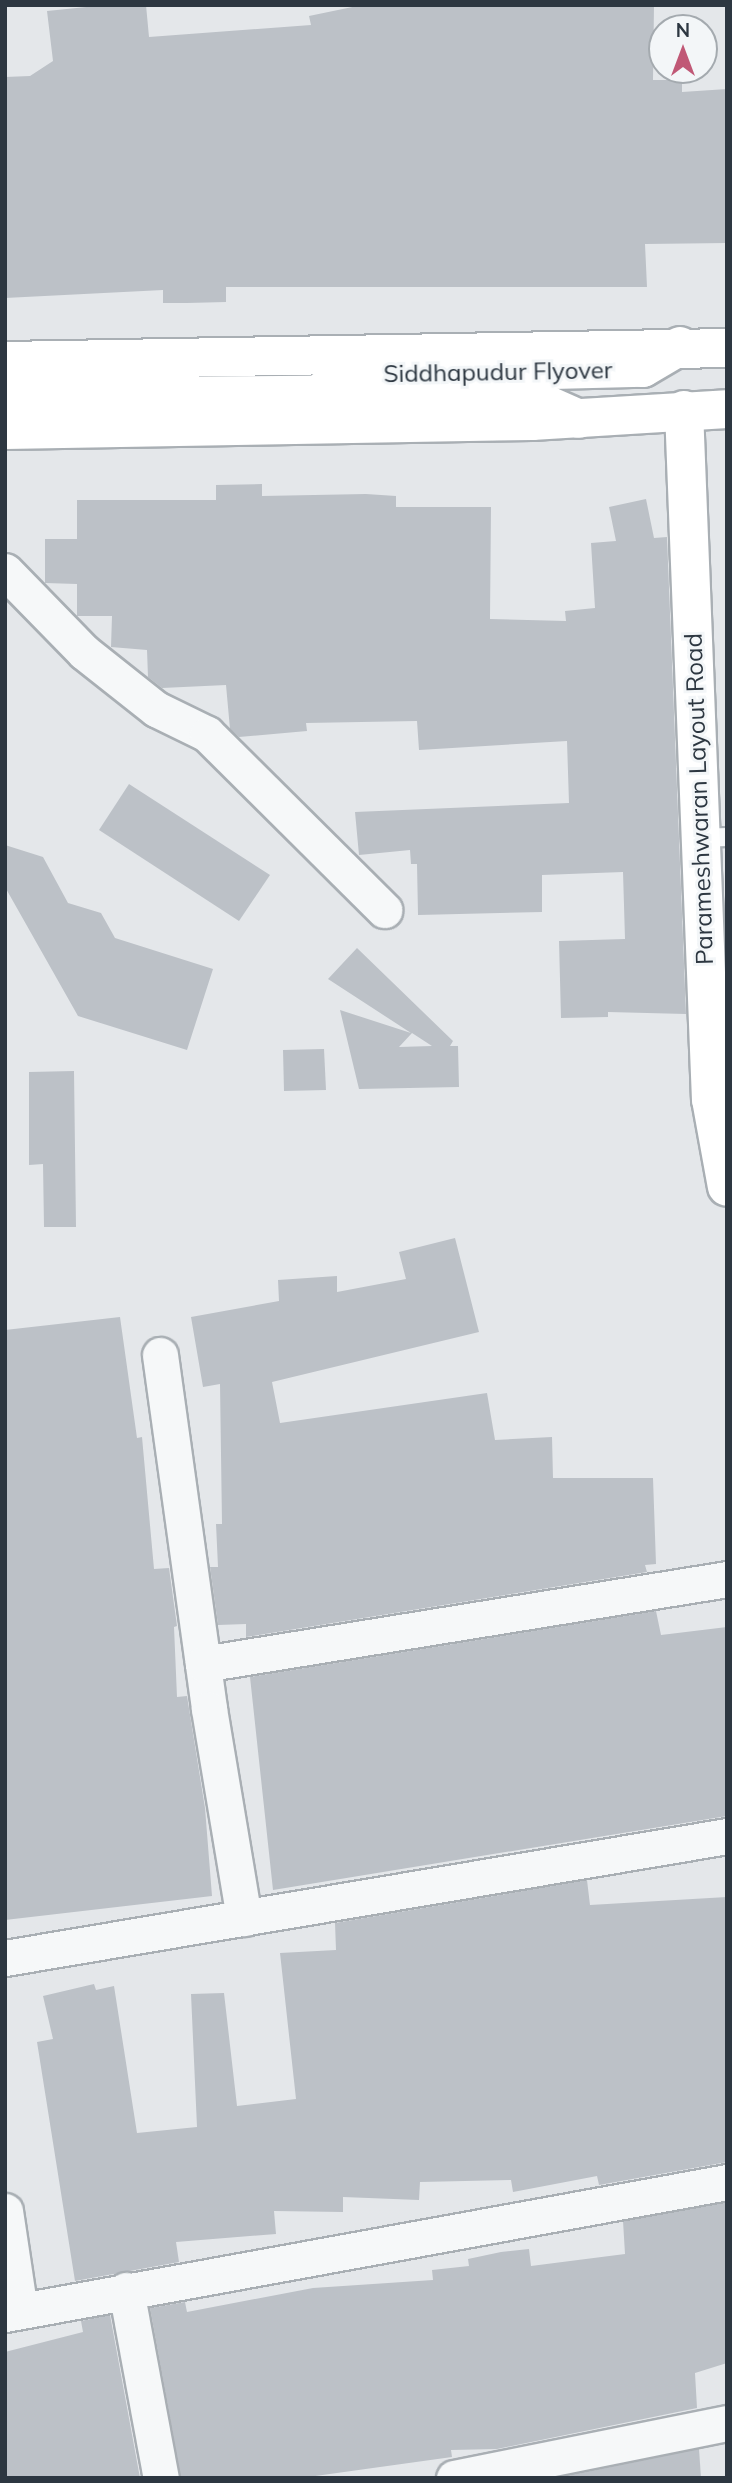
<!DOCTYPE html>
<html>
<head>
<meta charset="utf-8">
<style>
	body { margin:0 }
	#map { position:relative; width:732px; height:2483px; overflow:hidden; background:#e4e7ea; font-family:Mulish,sans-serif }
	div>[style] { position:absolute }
	.building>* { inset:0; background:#bcc1c7 }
	.roads { filter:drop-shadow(2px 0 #a9afb4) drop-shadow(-2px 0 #a9afb4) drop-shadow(0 2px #a9afb4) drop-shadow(0 -2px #a9afb4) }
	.lane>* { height:18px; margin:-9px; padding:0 9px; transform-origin:9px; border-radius:9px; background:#f6f8f9 }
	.street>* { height:35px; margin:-17.5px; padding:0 17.5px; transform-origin:17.5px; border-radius:17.5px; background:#f6f8f9 }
	.secondary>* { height:38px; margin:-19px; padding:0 19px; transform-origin:19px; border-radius:19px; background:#fff }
	.primary>* { height:38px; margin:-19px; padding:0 19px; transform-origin:19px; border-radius:19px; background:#fff }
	span { translate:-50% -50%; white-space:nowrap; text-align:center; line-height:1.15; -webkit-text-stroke:6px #f3f6f8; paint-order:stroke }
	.street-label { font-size:24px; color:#2d3741 }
	.frame { position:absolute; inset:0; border:7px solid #2d3741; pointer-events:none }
	.north { position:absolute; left:648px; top:14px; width:70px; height:70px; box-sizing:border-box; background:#f3f6f8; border:2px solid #a4aaaf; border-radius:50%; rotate:0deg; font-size:19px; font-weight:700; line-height:28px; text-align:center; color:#2d3741 }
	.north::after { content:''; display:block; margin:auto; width:24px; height:32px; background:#c05876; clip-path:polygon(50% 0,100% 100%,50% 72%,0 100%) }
</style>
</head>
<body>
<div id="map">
	<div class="building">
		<div style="clip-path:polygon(106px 5px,146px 5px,149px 37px,311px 25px,309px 16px,362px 5px,654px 5px,653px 80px,682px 80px,682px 92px,727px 89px,727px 243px,645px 244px,647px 287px,226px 287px,226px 302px,187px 303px,163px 303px,163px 290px,5px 298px,5px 77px,30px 76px,53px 61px,47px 11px)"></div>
		<div style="clip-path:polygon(262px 484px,262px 496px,366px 494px,396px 496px,396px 507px,491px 507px,490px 619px,566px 621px,565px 611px,595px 608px,591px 543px,616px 541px,609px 507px,646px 499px,654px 538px,667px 537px,686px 1014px,608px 1012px,608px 1017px,561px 1018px,559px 941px,625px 939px,623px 872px,542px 875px,542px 912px,418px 915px,417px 864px,411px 864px,410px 850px,359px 855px,355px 812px,569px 803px,567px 741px,419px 750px,417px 721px,306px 723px,307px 731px,239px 737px,230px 729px,226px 685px,162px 688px,148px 677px,147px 650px,111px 647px,112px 616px,77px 616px,77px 584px,45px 583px,45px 539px,77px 539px,77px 500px,216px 500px,216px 485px)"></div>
		<div style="clip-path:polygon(129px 784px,270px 875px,239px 921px,99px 830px)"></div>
		<div style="clip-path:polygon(5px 845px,43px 857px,68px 903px,101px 913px,115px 938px,213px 969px,187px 1050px,78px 1016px,5px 887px)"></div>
		<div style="clip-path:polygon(evenodd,357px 948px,453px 1041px,450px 1046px,458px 1046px,459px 1087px,359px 1089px,340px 1010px,411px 1033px,328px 979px,357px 948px,412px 1033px,432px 1046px,399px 1047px,412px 1033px)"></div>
		<div style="clip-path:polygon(324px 1049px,326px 1090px,284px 1091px,283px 1050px)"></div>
		<div style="clip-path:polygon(74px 1071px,76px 1227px,44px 1227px,43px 1164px,29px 1165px,29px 1072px)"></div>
		<div style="clip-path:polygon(455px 1238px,479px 1332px,272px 1382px,280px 1423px,487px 1393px,495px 1440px,552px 1437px,553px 1478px,653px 1478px,656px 1564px,645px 1565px,647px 1572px,246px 1637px,246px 1624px,218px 1625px,210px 1567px,218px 1567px,216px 1524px,222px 1524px,220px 1384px,203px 1387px,191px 1317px,279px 1301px,278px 1280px,337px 1276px,337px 1292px,406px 1279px,399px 1252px)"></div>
		<div style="clip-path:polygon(120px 1317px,137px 1438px,142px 1437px,154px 1569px,169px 1568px,177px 1626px,174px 1627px,177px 1697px,187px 1696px,205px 1808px,212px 1896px,5px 1920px,5px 1330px)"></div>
		<div style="clip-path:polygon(656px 1611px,661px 1635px,727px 1627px,727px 1816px,273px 1890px,250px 1677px)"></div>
		<div style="clip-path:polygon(587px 1880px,590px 1905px,727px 1897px,727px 2162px,599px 2185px,597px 2176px,513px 2192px,511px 2180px,420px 2182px,419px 2200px,343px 2197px,343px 2212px,274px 2211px,276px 2234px,176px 2242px,179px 2262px,75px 2281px,37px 2042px,53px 2039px,43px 1996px,94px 1984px,96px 1990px,114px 1986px,137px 2133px,197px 2127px,191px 1994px,224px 1993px,237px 2106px,296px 2099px,280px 1953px,336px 1950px,335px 1923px)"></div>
		<div style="clip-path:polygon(727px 2202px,727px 2363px,695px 2373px,697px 2408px,497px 2449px,451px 2450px,452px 2457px,301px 2478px,181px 2478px,150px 2308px,185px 2302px,187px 2312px,313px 2288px,433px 2280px,432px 2270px,469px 2266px,468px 2259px,501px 2252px,529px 2249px,531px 2266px,625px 2254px,623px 2221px)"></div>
		<div style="clip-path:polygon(110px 2315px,140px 2478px,5px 2478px,5px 2352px,83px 2332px,81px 2321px)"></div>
		<div style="clip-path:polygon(699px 2449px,701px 2478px,557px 2478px)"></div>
	</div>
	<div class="roads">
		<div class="lane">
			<div style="left:700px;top:838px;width:27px;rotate:-2deg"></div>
		</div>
		<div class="street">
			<div style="left:5px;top:571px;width:113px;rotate:45.7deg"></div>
			<div style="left:84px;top:652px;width:92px;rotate:38.4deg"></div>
			<div style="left:156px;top:709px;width:57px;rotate:26.1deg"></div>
			<div style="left:207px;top:734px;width:250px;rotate:44.8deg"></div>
			<div style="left:160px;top:1355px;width:357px;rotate:82.1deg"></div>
			<div style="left:209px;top:1709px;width:212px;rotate:80.5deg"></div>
			<div style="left:203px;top:1664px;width:531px;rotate:-9.21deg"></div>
			<div style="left:5px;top:1958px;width:732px;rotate:-9.59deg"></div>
			<div style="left:5px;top:2211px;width:101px;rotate:81.5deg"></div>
			<div style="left:126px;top:2290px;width:191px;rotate:79.5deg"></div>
			<div style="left:5px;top:2314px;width:734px;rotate:-10.36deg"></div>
			<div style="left:454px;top:2478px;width:278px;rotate:-11.4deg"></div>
		</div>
		<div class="secondary">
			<div style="left:5px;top:361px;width:722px;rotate:-1.03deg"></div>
			<div style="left:684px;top:410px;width:690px;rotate:87.76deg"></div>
			<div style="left:711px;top:1099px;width:89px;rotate:79.7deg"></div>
			<div style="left:5px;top:430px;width:527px;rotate:-0.98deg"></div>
			<div style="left:532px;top:421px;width:195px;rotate:-3.5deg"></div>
		</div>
		<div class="primary">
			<div style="left:325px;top:389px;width:28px;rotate:-30deg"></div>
			<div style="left:349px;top:375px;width:294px;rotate:-1.4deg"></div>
			<div style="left:643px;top:368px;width:43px;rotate:-30.7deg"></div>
			<div style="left:5px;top:397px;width:309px;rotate:-0.4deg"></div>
			<div style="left:314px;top:395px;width:34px;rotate:12deg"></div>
			<div style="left:347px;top:402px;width:174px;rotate:-0.3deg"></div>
			<div style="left:521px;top:401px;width:27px;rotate:8deg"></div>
			<div style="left:548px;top:405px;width:34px;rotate:24deg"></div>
		</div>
	</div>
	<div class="street-label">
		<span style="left:498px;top:372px;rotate:-1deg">Siddhapudur Flyover</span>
		<span style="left:699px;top:799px;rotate:-92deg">Parameshwaran Layout Road</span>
	</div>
	<div class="frame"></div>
	<div class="north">N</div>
</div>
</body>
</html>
